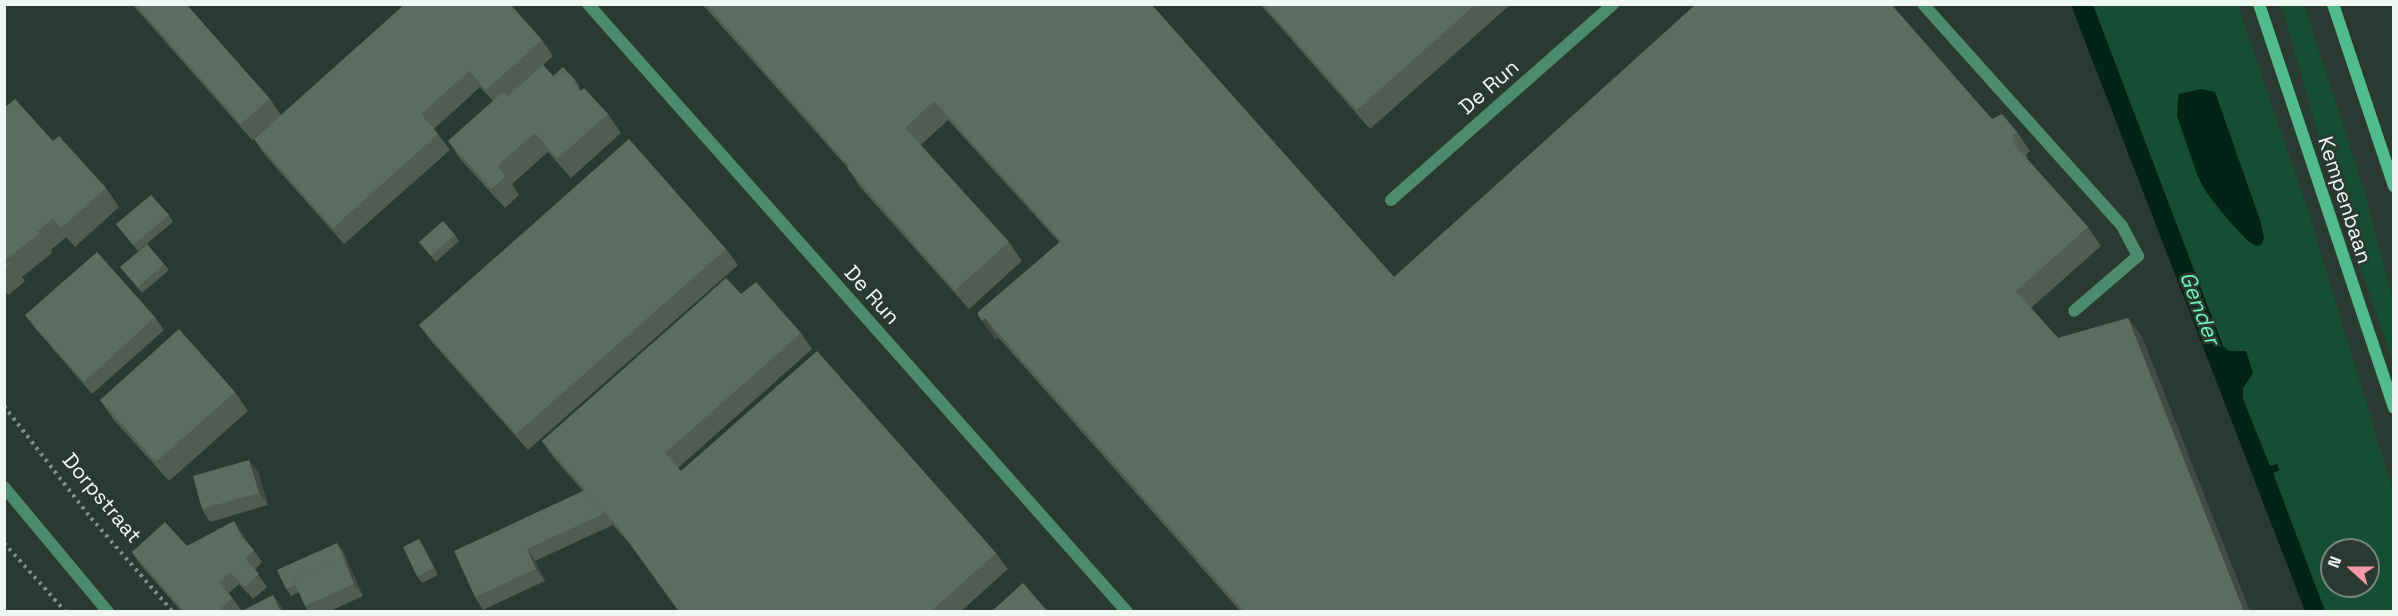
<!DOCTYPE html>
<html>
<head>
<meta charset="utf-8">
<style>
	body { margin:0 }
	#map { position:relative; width:2398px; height:616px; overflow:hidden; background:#2a3931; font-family:"Space Grotesk",sans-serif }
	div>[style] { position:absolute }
	.green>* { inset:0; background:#164d35 }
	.water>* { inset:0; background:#022315 }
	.path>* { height:4px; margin-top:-2px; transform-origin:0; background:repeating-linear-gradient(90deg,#818d87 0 3px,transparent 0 7.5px) }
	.service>* { height:12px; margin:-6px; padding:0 6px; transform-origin:6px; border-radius:6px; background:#4c8b6d }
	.minor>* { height:12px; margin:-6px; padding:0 6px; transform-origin:6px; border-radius:6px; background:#4c8b6d }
	.tertiary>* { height:12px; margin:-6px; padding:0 6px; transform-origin:6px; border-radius:6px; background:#4c8b6d }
	.secondary>* { height:12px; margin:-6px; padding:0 6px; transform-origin:6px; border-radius:6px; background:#51bb8b }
	.wall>* { inset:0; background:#4f5d55 }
	.shaded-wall>* { inset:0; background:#404c45 }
	.building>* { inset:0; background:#5c6c63 }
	span { translate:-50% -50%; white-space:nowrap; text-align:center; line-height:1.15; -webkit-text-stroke:5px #2a3931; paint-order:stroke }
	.street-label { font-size:21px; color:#eef7f2 }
	.water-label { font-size:22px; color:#6cf5b7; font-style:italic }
	.frame { position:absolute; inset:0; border:6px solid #eef7f2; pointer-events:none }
	.north { position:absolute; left:2320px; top:538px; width:60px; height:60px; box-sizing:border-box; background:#2a3931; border:2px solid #78857e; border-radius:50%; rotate:291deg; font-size:16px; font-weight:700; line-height:24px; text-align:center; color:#eef7f2 }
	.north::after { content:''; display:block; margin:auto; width:21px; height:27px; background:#f49aa6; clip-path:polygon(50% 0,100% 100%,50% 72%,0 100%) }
</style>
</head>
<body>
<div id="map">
	<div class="green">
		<div style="clip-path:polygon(evenodd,2093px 5px,2238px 5px,2309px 214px,2393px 491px,2393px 611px,2325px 611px,2273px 473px,2279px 470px,2277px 464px,2270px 467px,2243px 399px,2243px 388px,2253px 373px,2246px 352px,2229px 351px,2223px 346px,2093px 5px,2185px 91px,2245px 180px,2264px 238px,2206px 192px,2177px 116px,2179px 94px,2185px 91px,2093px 5px,2332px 550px,2368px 550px,2368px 586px,2332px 586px,2332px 550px)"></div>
		<div style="clip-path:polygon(2281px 5px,2304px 5px,2365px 193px,2393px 299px,2393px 362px,2338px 203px)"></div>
	</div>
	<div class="water">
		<div style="clip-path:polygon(2071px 5px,2093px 5px,2223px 346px,2229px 351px,2246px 351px,2253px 373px,2243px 388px,2243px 399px,2270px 466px,2277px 464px,2280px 470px,2273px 473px,2325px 611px,2305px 611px)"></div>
		<div style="clip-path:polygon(2201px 89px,2215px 92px,2260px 220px,2264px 238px,2261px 245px,2256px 246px,2248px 241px,2230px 222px,2206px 192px,2198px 177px,2177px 116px,2178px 101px,2179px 94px)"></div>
	</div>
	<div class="path">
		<div style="left:4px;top:406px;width:142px;rotate:52.2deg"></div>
		<div style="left:91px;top:518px;width:125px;rotate:48.9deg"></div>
		<div style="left:4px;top:543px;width:93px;rotate:48.1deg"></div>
	</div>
	<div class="service">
		<div style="left:1923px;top:4px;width:298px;rotate:48.1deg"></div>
		<div style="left:2122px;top:226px;width:34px;rotate:62deg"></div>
		<div style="left:2138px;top:256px;width:84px;rotate:139.3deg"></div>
		<div style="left:1391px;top:200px;width:296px;rotate:-41.4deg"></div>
	</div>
	<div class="minor">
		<div style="left:588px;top:4px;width:813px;rotate:48.44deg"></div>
	</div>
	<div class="tertiary">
		<div style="left:4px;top:487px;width:163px;rotate:50.2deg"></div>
	</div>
	<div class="secondary">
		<div style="left:2259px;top:4px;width:426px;rotate:71.5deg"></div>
		<div style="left:2333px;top:4px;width:192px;rotate:71.5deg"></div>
	</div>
	<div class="wall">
		<div style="clip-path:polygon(132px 4px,186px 4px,270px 99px,281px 115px,542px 40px,553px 56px,543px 65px,553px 76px,575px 80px,580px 87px,578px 88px,608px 114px,621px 133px,571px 178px,548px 152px,512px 184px,519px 195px,505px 208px,461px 160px,448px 141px,493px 101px,480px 87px,434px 129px,450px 150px,344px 244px,265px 155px,254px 139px,274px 121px,252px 140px)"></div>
		<div style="clip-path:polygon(702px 4px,1151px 4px,1394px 277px,1992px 119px,2017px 132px,2030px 151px,2026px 155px,2028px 158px,2027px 159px,2088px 227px,2101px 246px,2031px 308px,2058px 338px,2128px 318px,2142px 337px,2250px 612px,1241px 612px,998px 337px,996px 340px,978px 315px,1059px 242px,948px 120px,921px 145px,1009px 242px,1022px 261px,969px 309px,860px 187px,847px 167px)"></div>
		<div style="clip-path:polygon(1260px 4px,1511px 4px,1370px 129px)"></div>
		<div style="clip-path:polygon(4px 108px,53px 141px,106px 188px,119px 207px,75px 247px,66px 237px,51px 250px,52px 253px,22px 277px,25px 281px,9px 295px,4px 291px)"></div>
		<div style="clip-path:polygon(169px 215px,173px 222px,138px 251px,116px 224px)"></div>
		<div style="clip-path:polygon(455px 235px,459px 241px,436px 262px,419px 242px)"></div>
		<div style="clip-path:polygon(726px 249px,738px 265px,528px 450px,431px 341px,419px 325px)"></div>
		<div style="clip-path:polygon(164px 264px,169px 270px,142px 293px,120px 267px)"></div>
		<div style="clip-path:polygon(741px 294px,801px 333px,812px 349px,678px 468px,681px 471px,996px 553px,1008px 569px,960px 612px,679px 612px,629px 543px,613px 525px,535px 561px,545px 581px,483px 610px,475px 597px,583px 491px,553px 457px,542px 441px)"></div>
		<div style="clip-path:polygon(25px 315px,155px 317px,164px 330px,92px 394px,34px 327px)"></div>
		<div style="clip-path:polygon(235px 392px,248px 411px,169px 481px,113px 419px,100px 400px)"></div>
		<div style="clip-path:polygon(258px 472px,268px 505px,210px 522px,202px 509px)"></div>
		<div style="clip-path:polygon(242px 533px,248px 543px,262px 562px,255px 570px,267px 587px,253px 599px,239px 584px,229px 593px,241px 610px,239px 612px,182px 612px,140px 564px,132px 552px,187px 546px)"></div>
		<div style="clip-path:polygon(423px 545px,438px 575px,422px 583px,417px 576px)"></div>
		<div style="clip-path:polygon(342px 549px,363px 596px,328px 612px,309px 612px,305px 606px,299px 592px,291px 596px,286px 589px)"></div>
	</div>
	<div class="shaded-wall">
		<div style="clip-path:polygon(985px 318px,998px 337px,996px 340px,982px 321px)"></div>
		<div style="clip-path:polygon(2128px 318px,2142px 337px,2250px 612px,2244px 612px)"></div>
		<div style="clip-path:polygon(249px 460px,258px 472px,268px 505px,259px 493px)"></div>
		<div style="clip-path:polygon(234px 521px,242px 533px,251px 549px,242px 537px)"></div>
		<div style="clip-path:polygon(419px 539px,423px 545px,438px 575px,434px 568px)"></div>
		<div style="clip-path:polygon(337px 543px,342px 549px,363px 596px,354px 584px)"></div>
		<div style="clip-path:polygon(527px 549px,535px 561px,545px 581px,536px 569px)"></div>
		<div style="clip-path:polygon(273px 595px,282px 607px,284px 612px,281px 612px)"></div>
	</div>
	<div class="building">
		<div style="clip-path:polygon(135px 4px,186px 4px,270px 99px,241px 124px)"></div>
		<div style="clip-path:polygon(405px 4px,510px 4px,542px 40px,486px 90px,469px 71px,421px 114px,438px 134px,333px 228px,254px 139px)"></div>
		<div style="clip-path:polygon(706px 4px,1151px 4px,1394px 277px,1696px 4px,1891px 4px,1992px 119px,2002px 114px,2017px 132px,2012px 136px,2015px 139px,2012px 142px,2088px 227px,2016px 291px,2058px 338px,2128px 318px,2244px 612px,1245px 612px,985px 318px,982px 321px,978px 315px,978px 312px,1061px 241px,934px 101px,905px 128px,1009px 242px,955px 290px,847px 168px,849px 166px)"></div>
		<div style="clip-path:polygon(1263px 4px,1476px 4px,1357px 110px)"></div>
		<div style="clip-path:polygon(543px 65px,554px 77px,563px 71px,581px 91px,584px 88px,608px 114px,557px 159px,535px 133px,497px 166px,506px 176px,491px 189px,448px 141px,503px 92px,508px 96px)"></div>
		<div style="clip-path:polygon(563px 67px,575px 80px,573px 82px,563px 71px,554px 77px,553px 76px)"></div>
		<div style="clip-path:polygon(15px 99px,53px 141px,59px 136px,106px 188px,61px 228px,53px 218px,37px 232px,39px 234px,4px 261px,4px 108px)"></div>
		<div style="clip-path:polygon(629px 139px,726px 249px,516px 434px,419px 325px)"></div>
		<div style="clip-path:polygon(151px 195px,169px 215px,133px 245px,116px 224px)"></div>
		<div style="clip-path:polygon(443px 221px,455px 235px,431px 256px,419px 242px)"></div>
		<div style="clip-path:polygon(147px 244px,164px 264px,138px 287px,120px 267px)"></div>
		<div style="clip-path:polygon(97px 252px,155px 317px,84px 382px,25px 315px)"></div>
		<div style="clip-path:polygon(12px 262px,4px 268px,4px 263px,5px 264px)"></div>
		<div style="clip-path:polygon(726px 278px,741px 294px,756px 282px,801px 333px,665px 453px,681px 471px,817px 351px,996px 553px,930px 612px,680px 612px,618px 527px,542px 441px)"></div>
		<div style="clip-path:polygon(179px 329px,235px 392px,156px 462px,100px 400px)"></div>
		<div style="clip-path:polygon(249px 460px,259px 493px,202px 509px,193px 476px)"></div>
		<div style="clip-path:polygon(585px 490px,605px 513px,527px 549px,536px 569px,475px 597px,454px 551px)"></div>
		<div style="clip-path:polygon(234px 521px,242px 537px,254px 550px,245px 559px,259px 574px,245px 587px,230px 572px,219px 582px,232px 598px,217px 612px,185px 612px,132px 552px,165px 522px,187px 546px)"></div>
		<div style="clip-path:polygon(419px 539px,434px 568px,417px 576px,403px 547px)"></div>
		<div style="clip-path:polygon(337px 543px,347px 564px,343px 558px,293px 579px,296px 585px,286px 589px,277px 570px)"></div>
		<div style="clip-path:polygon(343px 558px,354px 584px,305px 606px,293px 579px)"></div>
		<div style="clip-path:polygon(1023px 583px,1048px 612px,991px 612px)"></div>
		<div style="clip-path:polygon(273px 595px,281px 612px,241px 612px,242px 611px)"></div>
	</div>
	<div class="street-label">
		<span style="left:1489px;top:87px;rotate:-41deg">De Run</span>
		<span style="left:2345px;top:200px;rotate:72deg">Kempenbaan</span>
		<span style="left:872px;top:295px;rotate:48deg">De Run</span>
		<span style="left:102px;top:498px;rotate:50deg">Dorpstraat</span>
	</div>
	<div class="water-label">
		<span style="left:2200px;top:308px;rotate:69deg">Gender</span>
	</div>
	<div class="frame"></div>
	<div class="north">N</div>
</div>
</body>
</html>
